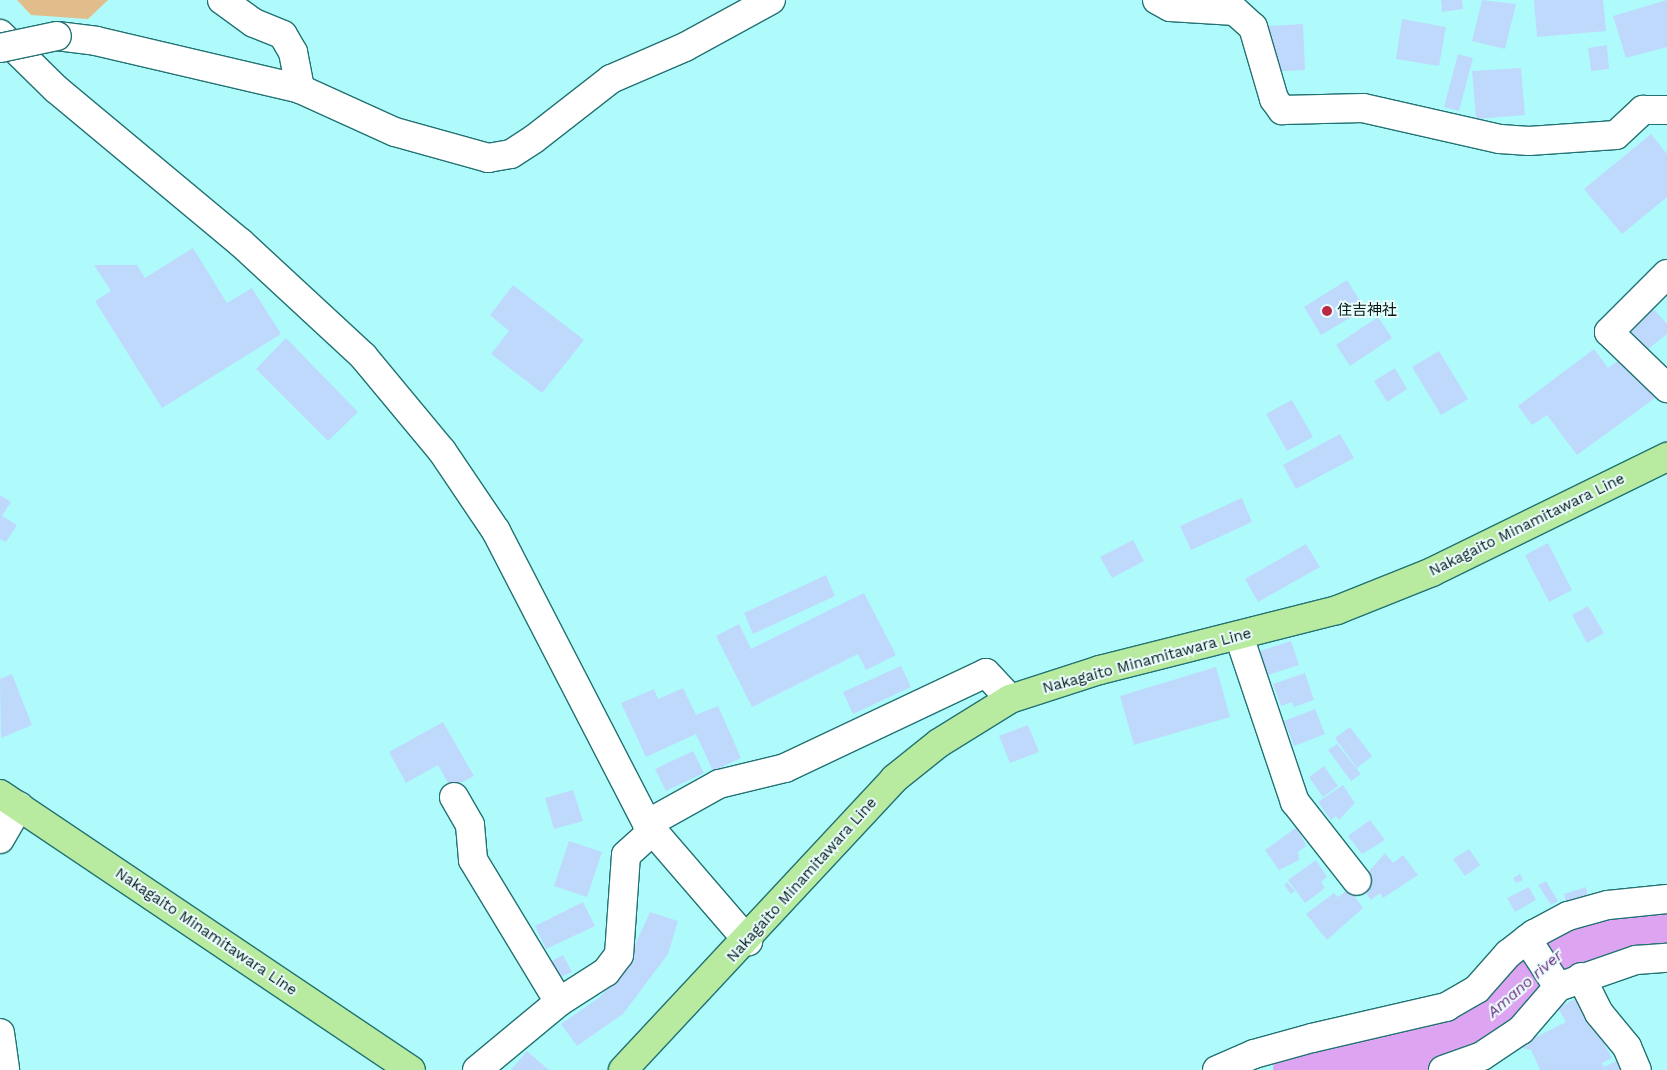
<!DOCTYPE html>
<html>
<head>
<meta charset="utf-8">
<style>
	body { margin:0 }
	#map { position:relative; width:1667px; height:1070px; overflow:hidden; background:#affbfc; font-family:"Work Sans","Noto Sans JP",sans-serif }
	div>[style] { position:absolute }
	.green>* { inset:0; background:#e0bd8b }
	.river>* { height:51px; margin:-25.5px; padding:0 25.5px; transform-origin:25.5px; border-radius:25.5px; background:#dca4f1 }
	.building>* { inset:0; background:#bfd9fc }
	.roads { filter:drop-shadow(1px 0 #237273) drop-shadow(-1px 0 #237273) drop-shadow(0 1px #237273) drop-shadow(0 -1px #237273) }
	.minor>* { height:28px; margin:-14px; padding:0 14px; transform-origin:14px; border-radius:14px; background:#fff }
	.major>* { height:28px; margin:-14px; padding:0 14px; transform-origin:14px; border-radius:14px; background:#b8eaa0 }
	.bridges { filter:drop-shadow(1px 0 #237273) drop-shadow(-1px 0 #237273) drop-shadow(0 1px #237273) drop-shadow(0 -1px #237273) }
	.minor-bridge>* { height:28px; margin:-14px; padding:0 14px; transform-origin:14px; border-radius:14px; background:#fff }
	.dots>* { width:14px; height:14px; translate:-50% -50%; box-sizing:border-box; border:2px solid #ebfcfc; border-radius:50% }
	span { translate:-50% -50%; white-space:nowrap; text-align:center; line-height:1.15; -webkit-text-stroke:4px #ebfcfc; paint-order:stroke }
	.poi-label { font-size:15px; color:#001a1b }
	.left { translate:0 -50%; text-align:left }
	.street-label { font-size:15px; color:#001a1b }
	.water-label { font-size:16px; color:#6d2a83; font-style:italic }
</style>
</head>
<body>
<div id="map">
	<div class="green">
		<div style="clip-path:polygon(17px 0,108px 0,88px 19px,31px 15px)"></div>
	</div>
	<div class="river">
		<div style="left:1298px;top:1070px;width:144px;rotate:-10.8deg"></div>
		<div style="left:1439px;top:1043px;width:54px;rotate:-27.5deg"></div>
		<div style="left:1487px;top:1018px;width:101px;rotate:-41.8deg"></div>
		<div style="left:1562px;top:951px;width:48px;rotate:-23.4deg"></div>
		<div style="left:1606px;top:932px;width:61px;rotate:-1.9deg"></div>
	</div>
	<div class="building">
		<div style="clip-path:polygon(1441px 0,1462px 0,1463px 9px,1442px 12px)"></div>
		<div style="clip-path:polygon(1482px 0,1516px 4px,1505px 49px,1472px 41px)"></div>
		<div style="clip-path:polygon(1534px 0,1603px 0,1606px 31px,1537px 37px)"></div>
		<div style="clip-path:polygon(1667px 0,1667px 47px,1626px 58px,1613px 16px)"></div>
		<div style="clip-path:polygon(1402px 19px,1446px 27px,1439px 66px,1396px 59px)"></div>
		<div style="clip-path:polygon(1303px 24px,1305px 70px,1270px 72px,1268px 26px)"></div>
		<div style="clip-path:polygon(1607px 45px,1609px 69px,1591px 71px,1588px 48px)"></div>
		<div style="clip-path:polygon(1458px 54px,1473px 58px,1459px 111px,1444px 107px)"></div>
		<div style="clip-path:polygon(1521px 68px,1525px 115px,1476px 119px,1472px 71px)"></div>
		<div style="clip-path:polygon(1651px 134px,1667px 154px,1667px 197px,1622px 234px,1584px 189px)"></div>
		<div style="clip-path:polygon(193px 248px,227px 303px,252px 288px,281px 334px,162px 408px,95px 301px,111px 291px,94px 265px,137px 265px,145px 278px)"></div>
		<div style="clip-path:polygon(1347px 280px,1365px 309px,1321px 335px,1304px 307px)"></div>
		<div style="clip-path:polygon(513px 285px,584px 340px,542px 393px,491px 354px,509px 331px,490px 315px)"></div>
		<div style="clip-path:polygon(1651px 306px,1667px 324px,1667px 334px,1647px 350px,1626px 326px)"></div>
		<div style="clip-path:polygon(1378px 317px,1392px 338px,1350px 366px,1336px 345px)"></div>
		<div style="clip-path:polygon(286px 338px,358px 412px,328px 441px,256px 369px)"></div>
		<div style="clip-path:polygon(1594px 349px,1608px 368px,1624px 356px,1655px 398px,1577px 455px,1547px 415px,1532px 425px,1518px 406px)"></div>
		<div style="clip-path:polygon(1439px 351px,1468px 399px,1441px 415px,1412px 367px)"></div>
		<div style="clip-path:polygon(1395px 368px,1407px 389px,1387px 402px,1374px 381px)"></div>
		<div style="clip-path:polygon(1292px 400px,1313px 437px,1287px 451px,1266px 414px)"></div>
		<div style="clip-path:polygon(1340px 434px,1354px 458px,1296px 489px,1283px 465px)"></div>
		<div style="clip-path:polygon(0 495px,11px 502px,2px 516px,17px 525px,6px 542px,0 539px)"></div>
		<div style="clip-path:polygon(1242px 498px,1252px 522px,1191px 550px,1180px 526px)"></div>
		<div style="clip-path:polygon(1133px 540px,1144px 561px,1112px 578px,1100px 557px)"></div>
		<div style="clip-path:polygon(1548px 543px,1572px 590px,1549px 602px,1525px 555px)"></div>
		<div style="clip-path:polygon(1306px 544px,1320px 567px,1258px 602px,1245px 579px)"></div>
		<div style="clip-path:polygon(826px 575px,835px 596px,753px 634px,744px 613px)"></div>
		<div style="clip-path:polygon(864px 593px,896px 655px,866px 670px,858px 654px,752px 707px,716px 636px,739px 624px,751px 649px)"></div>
		<div style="clip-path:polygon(1588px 606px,1604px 633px,1587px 643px,1572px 615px)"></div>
		<div style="clip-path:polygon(1291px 641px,1299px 665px,1268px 675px,1260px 651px)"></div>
		<div style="clip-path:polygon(901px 666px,911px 687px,853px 714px,843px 692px)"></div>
		<div style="clip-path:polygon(1216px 667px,1230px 717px,1134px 745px,1120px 696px)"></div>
		<div style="clip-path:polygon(1305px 673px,1314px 700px,1294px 707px,1292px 702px,1281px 706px,1273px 684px)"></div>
		<div style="clip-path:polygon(12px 674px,32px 725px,1px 738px,0 679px)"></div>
		<div style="clip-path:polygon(683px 688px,696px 715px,718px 706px,741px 758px,713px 771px,696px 734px,646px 757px,621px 703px,654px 689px,658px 699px)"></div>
		<div style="clip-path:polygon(1315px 709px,1325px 734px,1294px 746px,1284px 721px)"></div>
		<div style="clip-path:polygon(443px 722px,474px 776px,451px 788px,438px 765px,406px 783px,389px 752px)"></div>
		<div style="clip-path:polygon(1028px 725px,1039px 752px,1010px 763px,999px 736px)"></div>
		<div style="clip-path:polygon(1350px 727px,1372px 756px,1357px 768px,1335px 738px)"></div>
		<div style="clip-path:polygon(1337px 744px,1361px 774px,1351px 781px,1328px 750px)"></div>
		<div style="clip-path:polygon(693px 751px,704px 773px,666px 791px,655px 769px)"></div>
		<div style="clip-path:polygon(1324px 766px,1338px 786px,1323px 797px,1309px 777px)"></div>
		<div style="clip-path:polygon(1343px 785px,1355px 803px,1339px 820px,1336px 816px,1331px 820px,1318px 802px)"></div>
		<div style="clip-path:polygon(573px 790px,583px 821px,554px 829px,545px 798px)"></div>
		<div style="clip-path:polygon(1370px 820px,1385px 840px,1362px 854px,1348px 836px)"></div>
		<div style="clip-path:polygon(1297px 827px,1306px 846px,1298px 852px,1299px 860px,1279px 870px,1265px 850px)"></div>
		<div style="clip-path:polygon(569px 841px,602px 852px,587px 897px,554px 886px)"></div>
		<div style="clip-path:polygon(1469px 849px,1480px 865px,1465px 876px,1453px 859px)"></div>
		<div style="clip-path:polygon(1385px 853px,1393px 863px,1403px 855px,1418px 875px,1383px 898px,1380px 893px,1371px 900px,1362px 888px,1365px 876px)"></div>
		<div style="clip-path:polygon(1316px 860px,1327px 877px,1321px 882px,1325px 888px,1305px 903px,1288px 880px)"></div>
		<div style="clip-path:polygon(1520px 874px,1523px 880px,1516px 883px,1513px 878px)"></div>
		<div style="clip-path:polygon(1546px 881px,1558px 901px,1551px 905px,1538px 885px)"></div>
		<div style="clip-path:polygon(1287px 882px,1295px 891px,1291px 894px,1284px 885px)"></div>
		<div style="clip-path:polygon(1529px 887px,1536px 900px,1515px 912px,1507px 898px)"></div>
		<div style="clip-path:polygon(1586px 887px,1588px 897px,1566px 903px,1564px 894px)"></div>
		<div style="clip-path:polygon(1349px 889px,1363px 908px,1327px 940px,1306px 914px,1334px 893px,1338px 897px)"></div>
		<div style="clip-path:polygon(583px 902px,595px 926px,546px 949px,535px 926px)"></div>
		<div style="clip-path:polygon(650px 912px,678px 921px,668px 954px,623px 1014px,577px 1046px,561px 1024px,600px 997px,624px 969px)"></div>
		<div style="clip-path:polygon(563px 955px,572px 972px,554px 980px,546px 964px)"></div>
		<div style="clip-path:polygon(1578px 997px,1612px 1058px,1602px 1063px,1604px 1067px,1616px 1061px,1621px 1070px,1540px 1070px,1531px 1050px,1521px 1048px,1518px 1041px,1532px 1034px,1534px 1038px,1566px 1022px,1558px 1008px)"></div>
		<div style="clip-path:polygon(527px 1051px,549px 1070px,511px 1070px)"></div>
	</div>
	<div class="roads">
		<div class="minor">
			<div style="left:222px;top:0;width:39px;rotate:36deg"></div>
			<div style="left:254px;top:23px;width:31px;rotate:22deg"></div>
			<div style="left:283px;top:35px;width:20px;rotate:60deg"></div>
			<div style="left:293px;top:52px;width:38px;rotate:79deg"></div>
			<div style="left:1157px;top:0;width:15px;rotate:28deg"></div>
			<div style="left:1170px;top:7px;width:65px;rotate:3.5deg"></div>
			<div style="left:1235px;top:11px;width:24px;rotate:42deg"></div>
			<div style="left:1253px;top:27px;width:75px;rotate:73.7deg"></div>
			<div style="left:1274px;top:99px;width:14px;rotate:54deg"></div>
			<div style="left:1282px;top:110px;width:81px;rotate:-1.4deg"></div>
			<div style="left:1363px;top:108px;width:140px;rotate:12.8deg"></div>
			<div style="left:1500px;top:139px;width:29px;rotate:4deg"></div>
			<div style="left:1529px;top:141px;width:87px;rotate:-3.9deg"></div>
			<div style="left:1616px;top:135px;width:37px;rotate:-43deg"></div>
			<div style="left:1643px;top:110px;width:24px"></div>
			<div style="left:0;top:34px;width:78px;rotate:44.5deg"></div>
			<div style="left:56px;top:89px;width:241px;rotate:39.8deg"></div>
			<div style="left:241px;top:243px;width:166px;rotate:42.8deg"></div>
			<div style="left:363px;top:356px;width:124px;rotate:50.3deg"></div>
			<div style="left:442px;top:451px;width:97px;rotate:56deg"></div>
			<div style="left:496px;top:531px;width:330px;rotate:62.7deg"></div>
			<div style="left:647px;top:824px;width:155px;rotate:49.2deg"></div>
			<div style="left:57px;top:36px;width:39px;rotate:7deg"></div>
			<div style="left:96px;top:41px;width:210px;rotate:13.2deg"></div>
			<div style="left:300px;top:89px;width:104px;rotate:24.4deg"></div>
			<div style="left:395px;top:132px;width:97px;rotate:15.6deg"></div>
			<div style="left:488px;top:158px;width:23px;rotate:-10deg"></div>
			<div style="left:511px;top:154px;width:27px;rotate:-33deg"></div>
			<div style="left:534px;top:139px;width:98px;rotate:-37.9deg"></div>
			<div style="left:611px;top:79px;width:81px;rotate:-23.4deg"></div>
			<div style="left:685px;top:47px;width:98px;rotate:-28.7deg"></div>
			<div style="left:1667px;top:274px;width:82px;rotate:135deg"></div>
			<div style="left:1609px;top:332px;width:81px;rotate:44deg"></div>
			<div style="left:1239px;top:636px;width:175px;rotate:71.4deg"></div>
			<div style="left:1295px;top:802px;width:100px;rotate:51.9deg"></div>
			<div style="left:454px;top:797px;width:32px;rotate:60deg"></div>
			<div style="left:470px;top:825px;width:35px;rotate:85deg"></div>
			<div style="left:473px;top:860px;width:166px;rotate:58.8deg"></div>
			<div style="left:647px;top:824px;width:82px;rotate:-29.1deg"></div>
			<div style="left:719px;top:784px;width:68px;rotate:-13.6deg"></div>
			<div style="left:785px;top:768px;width:222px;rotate:-25.3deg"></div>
			<div style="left:986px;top:673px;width:35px;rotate:47deg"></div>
			<div style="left:0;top:839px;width:38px;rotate:-60deg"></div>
			<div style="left:1527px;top:939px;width:57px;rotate:57.1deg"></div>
			<div style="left:1581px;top:977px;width:40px;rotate:63.4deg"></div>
			<div style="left:1599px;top:1013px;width:44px;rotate:50.5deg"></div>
			<div style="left:1627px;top:1047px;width:25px;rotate:67deg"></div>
			<div style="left:0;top:1033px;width:37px;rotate:82deg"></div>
			<div style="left:477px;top:1070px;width:107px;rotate:-39.7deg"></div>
			<div style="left:559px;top:1002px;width:56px;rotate:-32.6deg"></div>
			<div style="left:606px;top:972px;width:21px;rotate:-53deg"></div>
			<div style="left:619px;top:955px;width:100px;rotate:-86deg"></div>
			<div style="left:626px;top:855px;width:36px;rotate:-42deg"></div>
			<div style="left:1217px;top:1070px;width:40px;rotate:-23.4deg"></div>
			<div style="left:1254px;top:1054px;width:60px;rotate:-15.4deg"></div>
			<div style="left:1312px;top:1038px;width:138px;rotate:-13deg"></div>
			<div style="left:1446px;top:1007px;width:36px;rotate:-30deg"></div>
			<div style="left:1477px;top:989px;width:47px;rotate:-48.5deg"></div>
			<div style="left:1508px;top:954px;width:33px;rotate:-38deg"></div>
			<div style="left:1534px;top:934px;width:38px;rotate:-28deg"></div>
			<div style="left:1568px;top:916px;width:41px;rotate:-15.4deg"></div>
			<div style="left:1608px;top:905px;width:59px;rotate:-5.8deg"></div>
			<div style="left:1443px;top:1070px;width:41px;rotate:-19.7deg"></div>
			<div style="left:1482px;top:1056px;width:47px;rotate:-33.7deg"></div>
			<div style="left:1521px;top:1030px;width:57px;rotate:-49.3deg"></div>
			<div style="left:1558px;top:987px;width:83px;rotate:-19.1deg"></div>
			<div style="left:1636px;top:960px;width:31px;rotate:-4deg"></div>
		</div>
		<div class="major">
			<div style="left:0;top:794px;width:495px;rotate:33.9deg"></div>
			<div style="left:623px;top:1070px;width:398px;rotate:-47deg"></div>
			<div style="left:894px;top:779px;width:58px;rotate:-38.7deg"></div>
			<div style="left:939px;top:743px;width:84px;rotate:-31.8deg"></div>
			<div style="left:1010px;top:699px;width:95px;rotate:-17.9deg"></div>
			<div style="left:1100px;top:670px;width:244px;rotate:-14.2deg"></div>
			<div style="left:1337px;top:610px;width:102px;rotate:-21.8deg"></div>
			<div style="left:1432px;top:572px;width:262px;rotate:-26.1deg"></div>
		</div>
	</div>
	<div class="bridges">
		<div class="minor-bridge">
			<div style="left:0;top:48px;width:58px;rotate:-11.9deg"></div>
		</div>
	</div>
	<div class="dots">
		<div style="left:1327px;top:311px;background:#bb2a44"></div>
	</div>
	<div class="poi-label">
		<span class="left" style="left:1337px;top:311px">住吉神社</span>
	</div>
	<div class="street-label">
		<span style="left:1527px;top:525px;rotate:-26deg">Nakagaito Minamitawara Line</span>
		<span style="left:1147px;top:661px;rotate:-15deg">Nakagaito Minamitawara Line</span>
		<span style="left:802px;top:880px;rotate:-48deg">Nakagaito Minamitawara Line</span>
		<span style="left:206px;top:932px;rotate:34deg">Nakagaito Minamitawara Line</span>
	</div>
	<div class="water-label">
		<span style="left:1525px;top:984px;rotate:-41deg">Amano river</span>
	</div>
</div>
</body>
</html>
